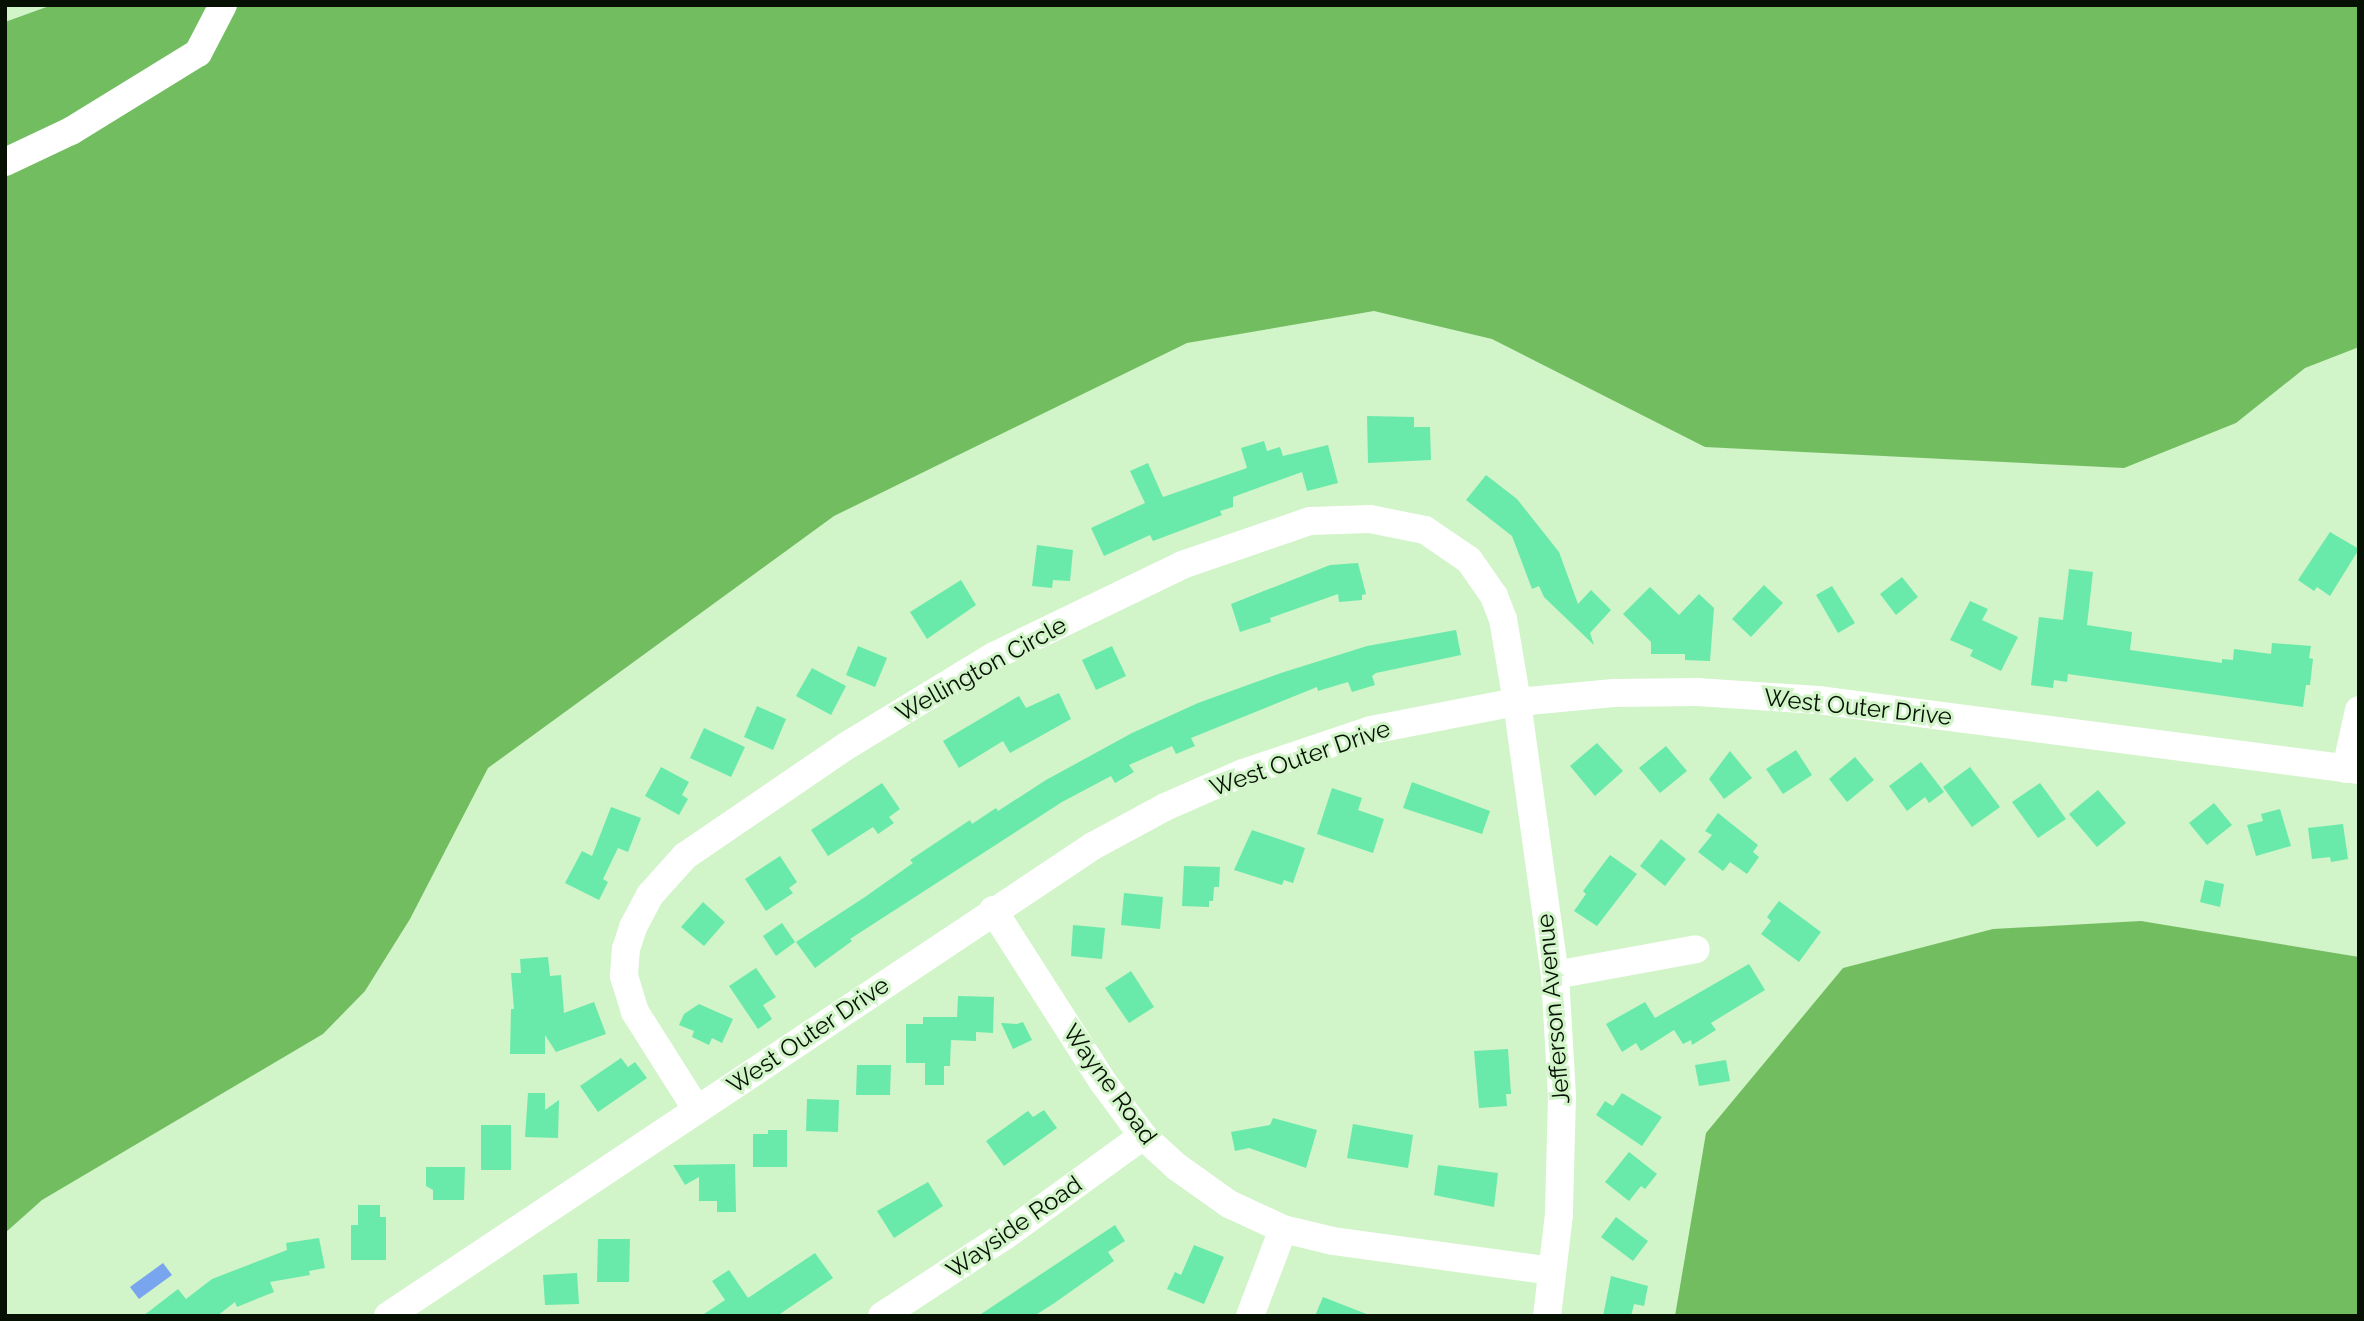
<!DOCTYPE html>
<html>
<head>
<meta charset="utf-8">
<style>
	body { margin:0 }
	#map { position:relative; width:2364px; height:1321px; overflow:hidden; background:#d1f4c8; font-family:Raleway,sans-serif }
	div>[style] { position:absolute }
	.forest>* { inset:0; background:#73bd61 }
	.water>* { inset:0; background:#78a5ee }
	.building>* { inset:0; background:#69eaab }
	.minor>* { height:28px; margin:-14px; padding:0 14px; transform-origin:14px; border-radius:14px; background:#fff }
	span { translate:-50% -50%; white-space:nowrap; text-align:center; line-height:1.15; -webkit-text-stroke:6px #d1f4c8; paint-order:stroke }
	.street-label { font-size:24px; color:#061104 }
	.frame { position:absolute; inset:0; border:7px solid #061104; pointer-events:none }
</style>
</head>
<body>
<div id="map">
	<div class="forest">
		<div style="clip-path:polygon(52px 5px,2359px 5px,2359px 347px,2305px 368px,2236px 423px,2124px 468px,1705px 447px,1492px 339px,1374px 311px,1187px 343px,834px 516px,488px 768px,410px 919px,365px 991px,323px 1034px,42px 1200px,5px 1233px,5px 22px)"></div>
		<div style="clip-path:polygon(2141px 921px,2359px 957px,2359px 1316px,1675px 1316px,1706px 1133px,1843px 968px,1993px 929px)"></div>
	</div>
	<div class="water">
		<div style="clip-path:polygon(163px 1263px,172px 1275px,139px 1299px,130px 1287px)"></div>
	</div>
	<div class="building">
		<div style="clip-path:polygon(1367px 416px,1414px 417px,1414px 427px,1430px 427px,1431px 460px,1368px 463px)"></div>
		<div style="clip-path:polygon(1264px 441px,1267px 451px,1280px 447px,1283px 456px,1328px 445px,1338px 483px,1307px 491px,1302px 472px,1233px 497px,1233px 507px,1220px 511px,1222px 515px,1153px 541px,1150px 535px,1104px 556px,1091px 528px,1145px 503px,1130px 471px,1148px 463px,1163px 497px,1247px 468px,1241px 448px)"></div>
		<div style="clip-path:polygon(1486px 475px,1517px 499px,1559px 552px,1578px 604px,1591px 590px,1611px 610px,1590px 633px,1594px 645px,1544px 597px,1539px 586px,1532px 589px,1512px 536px,1466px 500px)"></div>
		<div style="clip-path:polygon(2330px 532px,2359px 549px,2330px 596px,2317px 587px,2314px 591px,2298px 580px)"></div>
		<div style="clip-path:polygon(1037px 545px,1073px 550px,1070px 581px,1053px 580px,1052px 588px,1032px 586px)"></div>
		<div style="clip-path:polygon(1358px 563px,1366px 594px,1362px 595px,1362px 600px,1339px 602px,1338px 594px,1270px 618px,1271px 622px,1240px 632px,1231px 604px,1330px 565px)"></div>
		<div style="clip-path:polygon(2069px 569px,2093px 572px,2087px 625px,2132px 632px,2130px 650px,2222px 663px,2222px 659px,2233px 660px,2234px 649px,2271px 654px,2272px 643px,2311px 646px,2309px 658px,2313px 659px,2310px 685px,2306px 685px,2303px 707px,2068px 674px,2067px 682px,2054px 680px,2053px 688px,2031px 685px,2039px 617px,2063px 620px)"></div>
		<div style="clip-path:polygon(1902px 577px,1918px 597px,1896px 615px,1880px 594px)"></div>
		<div style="clip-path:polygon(961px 580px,976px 605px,927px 639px,910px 612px)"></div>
		<div style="clip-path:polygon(1764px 585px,1783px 603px,1751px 637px,1732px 619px)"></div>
		<div style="clip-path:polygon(1832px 586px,1855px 623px,1838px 633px,1816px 595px)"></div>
		<div style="clip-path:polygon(1650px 587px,1679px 615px,1699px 594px,1714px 608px,1710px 661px,1685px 660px,1685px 654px,1651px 654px,1651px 642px,1623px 614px)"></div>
		<div style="clip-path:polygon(1970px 601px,1988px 609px,1982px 620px,2018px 637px,2001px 671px,1970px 656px,1973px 650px,1950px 640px)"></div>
		<div style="clip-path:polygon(1456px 630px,1461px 655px,1376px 673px,1372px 676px,1375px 685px,1352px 692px,1348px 682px,1318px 691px,1317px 687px,1191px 738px,1195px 746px,1176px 754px,1172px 746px,1129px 765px,1134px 772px,1115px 783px,1111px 776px,1062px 802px,850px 939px,852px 941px,815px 968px,796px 942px,865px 897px,913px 863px,910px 860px,970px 820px,972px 824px,996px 808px,998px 811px,1046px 780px,1132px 733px,1198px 703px,1281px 673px,1367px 646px)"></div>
		<div style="clip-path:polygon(858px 646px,887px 658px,875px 687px,846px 675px)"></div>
		<div style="clip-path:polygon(1112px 646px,1126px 676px,1096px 690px,1082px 660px)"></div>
		<div style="clip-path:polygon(812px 668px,846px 686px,831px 715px,796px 696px)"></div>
		<div style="clip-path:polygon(1059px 693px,1071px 719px,1010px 753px,1003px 741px,959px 768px,943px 741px,1019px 696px,1026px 708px)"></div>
		<div style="clip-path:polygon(757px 706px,786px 719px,773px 750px,744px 737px)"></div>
		<div style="clip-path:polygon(704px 728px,745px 747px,731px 777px,690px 758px)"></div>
		<div style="clip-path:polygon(1597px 743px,1623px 771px,1595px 796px,1570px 766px)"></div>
		<div style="clip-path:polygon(1666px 746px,1687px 771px,1660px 793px,1639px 768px)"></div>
		<div style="clip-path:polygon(1796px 750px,1812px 775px,1783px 794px,1766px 769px)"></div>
		<div style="clip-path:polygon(1730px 751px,1752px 778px,1724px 799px,1709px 779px)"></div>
		<div style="clip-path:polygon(1855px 757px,1874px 780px,1847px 802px,1829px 779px)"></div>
		<div style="clip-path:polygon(1921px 762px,1944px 792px,1929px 803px,1925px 797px,1907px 811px,1889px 786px)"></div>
		<div style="clip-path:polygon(661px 767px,689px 782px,682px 795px,688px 799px,679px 815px,645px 796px)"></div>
		<div style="clip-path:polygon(1970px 767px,2000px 807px,1972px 827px,1943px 787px)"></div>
		<div style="clip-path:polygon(1412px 782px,1490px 811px,1482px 834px,1403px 808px)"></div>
		<div style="clip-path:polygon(882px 783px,900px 809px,889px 817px,894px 823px,878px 834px,873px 827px,828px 856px,811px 830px)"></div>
		<div style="clip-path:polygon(2040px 783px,2066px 819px,2038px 838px,2012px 802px)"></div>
		<div style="clip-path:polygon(1332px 788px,1362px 798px,1358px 810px,1384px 819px,1373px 853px,1317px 834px)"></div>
		<div style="clip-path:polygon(2098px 790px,2126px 823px,2097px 847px,2069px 814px)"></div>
		<div style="clip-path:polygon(2214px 803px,2232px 825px,2207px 845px,2189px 823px)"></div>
		<div style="clip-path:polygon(611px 807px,641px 818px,628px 852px,618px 848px,603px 879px,608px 882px,599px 900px,565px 883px,582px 851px,592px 856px)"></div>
		<div style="clip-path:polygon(2280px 809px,2291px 846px,2256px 856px,2247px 825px,2263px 821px,2261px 814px)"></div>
		<div style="clip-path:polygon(1718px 813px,1758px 845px,1753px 852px,1759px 857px,1747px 874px,1730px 862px,1723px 871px,1698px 852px,1712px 835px,1705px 831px)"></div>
		<div style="clip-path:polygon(2343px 824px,2348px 859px,2331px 862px,2330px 857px,2312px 859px,2308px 828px)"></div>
		<div style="clip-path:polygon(1252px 830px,1305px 848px,1293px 883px,1284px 880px,1282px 885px,1234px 870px)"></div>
		<div style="clip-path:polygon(1661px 839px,1686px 859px,1665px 886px,1640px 866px)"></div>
		<div style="clip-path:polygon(1610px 855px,1637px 874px,1597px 926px,1574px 911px,1586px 894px,1583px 891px)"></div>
		<div style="clip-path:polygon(780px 856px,797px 882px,789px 888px,793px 893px,766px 911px,745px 879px)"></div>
		<div style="clip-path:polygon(1184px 866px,1220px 867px,1219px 887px,1214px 887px,1213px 901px,1209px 901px,1209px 907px,1182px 906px)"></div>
		<div style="clip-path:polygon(2205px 880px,2224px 884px,2220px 907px,2200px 902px)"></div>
		<div style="clip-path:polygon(1124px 893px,1163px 897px,1160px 929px,1121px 925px)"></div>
		<div style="clip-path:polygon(1779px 901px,1821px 932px,1799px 962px,1761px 934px,1771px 921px,1767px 917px)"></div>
		<div style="clip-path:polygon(703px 902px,725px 922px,704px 946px,681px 927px)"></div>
		<div style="clip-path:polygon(782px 923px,795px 942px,776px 956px,763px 936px)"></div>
		<div style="clip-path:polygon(1073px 925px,1105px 928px,1102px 959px,1071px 956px)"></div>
		<div style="clip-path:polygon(548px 957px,550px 976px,561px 975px,564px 1013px,594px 1002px,606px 1034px,556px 1052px,545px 1035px,545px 1054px,510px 1054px,511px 1009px,514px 1009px,511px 973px,521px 973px,520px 959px)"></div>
		<div style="clip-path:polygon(1749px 964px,1765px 990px,1711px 1023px,1716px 1030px,1692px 1045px,1691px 1040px,1683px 1044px,1674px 1030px,1641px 1051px,1636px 1043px,1622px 1052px,1606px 1024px,1645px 1002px,1655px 1018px)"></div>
		<div style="clip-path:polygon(756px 968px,776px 997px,763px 1005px,772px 1019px,758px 1029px,729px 986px)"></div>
		<div style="clip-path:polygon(1131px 971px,1154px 1007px,1129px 1023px,1105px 988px)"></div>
		<div style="clip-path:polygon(958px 996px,994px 997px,993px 1033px,976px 1032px,976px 1041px,951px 1040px,950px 1066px,944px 1066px,944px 1085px,925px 1085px,925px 1063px,906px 1063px,906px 1024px,923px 1024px,923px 1017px,957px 1017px)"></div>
		<div style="clip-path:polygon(699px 1004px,733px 1019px,722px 1043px,712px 1038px,709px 1045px,692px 1037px,694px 1031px,679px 1025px,684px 1014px)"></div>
		<div style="clip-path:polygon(1023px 1022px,1032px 1040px,1013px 1049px,1001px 1023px,1017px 1024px)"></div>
		<div style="clip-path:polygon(1508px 1049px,1511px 1094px,1506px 1094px,1507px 1106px,1479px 1108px,1474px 1051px)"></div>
		<div style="clip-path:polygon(621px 1058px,628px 1067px,635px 1062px,647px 1078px,598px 1112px,580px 1086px)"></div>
		<div style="clip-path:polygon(1726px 1060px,1730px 1081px,1699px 1086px,1695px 1065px)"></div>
		<div style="clip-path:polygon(857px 1065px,891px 1065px,890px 1095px,856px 1095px)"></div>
		<div style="clip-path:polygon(528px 1093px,545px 1093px,545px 1110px,559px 1100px,558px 1138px,525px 1137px)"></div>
		<div style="clip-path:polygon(1622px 1093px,1662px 1117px,1642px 1146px,1596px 1115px,1605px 1101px,1613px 1106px)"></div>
		<div style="clip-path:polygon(807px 1099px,839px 1100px,838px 1132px,806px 1131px)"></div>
		<div style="clip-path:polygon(1044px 1110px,1057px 1128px,1004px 1166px,986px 1141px,1028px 1111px,1033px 1117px)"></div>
		<div style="clip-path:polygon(1273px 1118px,1317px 1130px,1306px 1168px,1249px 1148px,1235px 1151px,1231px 1132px,1270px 1125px)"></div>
		<div style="clip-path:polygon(1353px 1124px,1413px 1135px,1408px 1168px,1347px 1158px)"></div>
		<div style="clip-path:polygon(481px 1125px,511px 1125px,511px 1170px,481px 1170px)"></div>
		<div style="clip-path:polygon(768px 1130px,787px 1130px,787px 1167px,753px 1167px,753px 1134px,768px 1134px)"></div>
		<div style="clip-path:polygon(1629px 1152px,1657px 1174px,1645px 1189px,1641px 1186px,1629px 1201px,1605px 1182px)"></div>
		<div style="clip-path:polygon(735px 1164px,736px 1212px,717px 1212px,717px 1201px,699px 1201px,699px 1177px,685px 1185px,673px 1165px)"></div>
		<div style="clip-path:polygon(1438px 1165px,1498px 1173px,1494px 1207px,1434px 1195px)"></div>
		<div style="clip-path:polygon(426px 1167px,465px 1167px,464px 1200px,433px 1200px,433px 1190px,426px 1186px)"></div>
		<div style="clip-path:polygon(928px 1182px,943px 1206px,894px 1238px,877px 1211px)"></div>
		<div style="clip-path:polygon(358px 1205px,380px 1205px,380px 1217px,386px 1217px,386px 1260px,351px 1260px,351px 1225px,358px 1225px)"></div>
		<div style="clip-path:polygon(1616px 1217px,1648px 1241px,1633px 1261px,1601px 1237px)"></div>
		<div style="clip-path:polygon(1115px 1225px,1125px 1241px,1108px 1252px,1114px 1261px,1053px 1304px,1034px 1316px,978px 1316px)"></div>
		<div style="clip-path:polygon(319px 1238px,325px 1268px,309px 1271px,310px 1275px,270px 1282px,274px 1292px,237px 1307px,235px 1302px,217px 1316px,143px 1316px,178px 1289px,186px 1299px,212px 1279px,287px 1250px,286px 1243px)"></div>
		<div style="clip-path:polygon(598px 1239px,630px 1239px,629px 1282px,597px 1282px)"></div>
		<div style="clip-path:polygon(1194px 1245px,1224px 1257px,1204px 1304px,1167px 1289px,1175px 1272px,1181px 1275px)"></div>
		<div style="clip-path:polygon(815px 1253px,833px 1278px,777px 1316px,701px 1316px,725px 1300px,712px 1281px,729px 1270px,748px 1298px)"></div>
		<div style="clip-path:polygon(577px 1273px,579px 1304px,545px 1305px,543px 1275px)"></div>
		<div style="clip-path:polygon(1611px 1276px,1648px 1286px,1644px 1306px,1634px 1304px,1631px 1316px,1603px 1316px)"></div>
		<div style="clip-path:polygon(1323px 1297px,1369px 1315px,1368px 1316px,1315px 1316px)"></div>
	</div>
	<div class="minor">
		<div style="left:5px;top:162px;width:73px;rotate:-25.2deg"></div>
		<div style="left:71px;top:131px;width:149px;rotate:-31.6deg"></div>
		<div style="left:198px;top:53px;width:54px;rotate:-62.5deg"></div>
		<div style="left:2346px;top:769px;width:60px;rotate:-77.6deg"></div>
		<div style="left:993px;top:910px;width:204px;rotate:57.4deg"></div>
		<div style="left:1103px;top:1082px;width:67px;rotate:53.5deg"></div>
		<div style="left:1143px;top:1136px;width:46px;rotate:42.4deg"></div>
		<div style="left:1177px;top:1167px;width:64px;rotate:35.4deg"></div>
		<div style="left:1229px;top:1204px;width:60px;rotate:24.8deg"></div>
		<div style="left:1283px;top:1229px;width:51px;rotate:13.5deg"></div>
		<div style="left:1333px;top:1241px;width:221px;rotate:7.8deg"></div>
		<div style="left:1555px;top:975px;width:143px;rotate:-10.4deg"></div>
		<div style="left:697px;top:1110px;width:116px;rotate:-122.3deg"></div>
		<div style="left:635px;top:1012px;width:38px;rotate:-107deg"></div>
		<div style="left:624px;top:976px;width:27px;rotate:-86deg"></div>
		<div style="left:626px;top:949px;width:23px;rotate:-72deg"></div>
		<div style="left:633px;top:927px;width:36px;rotate:-62deg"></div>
		<div style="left:650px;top:895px;width:52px;rotate:-48.1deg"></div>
		<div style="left:685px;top:856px;width:197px;rotate:-34.3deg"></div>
		<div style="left:848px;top:745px;width:171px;rotate:-31.4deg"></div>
		<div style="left:994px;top:656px;width:209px;rotate:-25.8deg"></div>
		<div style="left:1182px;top:565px;width:135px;rotate:-19deg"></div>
		<div style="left:1310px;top:521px;width:60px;rotate:-1.9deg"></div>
		<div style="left:1370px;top:519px;width:56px;rotate:11.3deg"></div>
		<div style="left:1425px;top:530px;width:53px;rotate:34.3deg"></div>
		<div style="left:1469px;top:560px;width:44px;rotate:55.2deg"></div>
		<div style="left:1494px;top:596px;width:25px;rotate:69deg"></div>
		<div style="left:1503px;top:619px;width:84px;rotate:80.4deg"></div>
		<div style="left:1517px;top:702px;width:276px;rotate:82.1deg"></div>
		<div style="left:1555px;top:975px;width:121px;rotate:86.7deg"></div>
		<div style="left:1562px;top:1096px;width:118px;rotate:91.5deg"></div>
		<div style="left:1559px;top:1214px;width:103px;rotate:96.7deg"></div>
		<div style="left:388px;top:1316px;width:847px;rotate:-33.69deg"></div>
		<div style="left:1093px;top:846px;width:82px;rotate:-28.4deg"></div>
		<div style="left:1165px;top:807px;width:85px;rotate:-23.6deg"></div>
		<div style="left:1243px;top:773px;width:135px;rotate:-18.6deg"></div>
		<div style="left:1371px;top:730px;width:149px;rotate:-10.9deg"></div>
		<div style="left:1517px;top:702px;width:97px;rotate:-5.3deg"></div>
		<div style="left:1614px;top:693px;width:83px;rotate:-0.7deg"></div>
		<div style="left:1697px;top:692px;width:121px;rotate:3.8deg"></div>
		<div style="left:1818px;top:700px;width:546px;rotate:7.37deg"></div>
		<div style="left:882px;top:1316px;width:148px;rotate:-33.2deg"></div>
		<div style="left:1006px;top:1235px;width:169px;rotate:-35.9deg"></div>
		<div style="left:1250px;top:1316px;width:93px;rotate:-69.2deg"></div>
	</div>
	<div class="street-label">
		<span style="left:981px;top:669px;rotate:-29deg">Wellington Circle</span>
		<span style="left:1858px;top:707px;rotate:6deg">West Outer Drive</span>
		<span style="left:1300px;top:758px;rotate:-19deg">West Outer Drive</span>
		<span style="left:1553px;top:1009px;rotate:-95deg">Jefferson Avenue</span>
		<span style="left:808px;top:1035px;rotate:-34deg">West Outer Drive</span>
		<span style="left:1110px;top:1084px;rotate:54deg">Wayne Road</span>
		<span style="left:1014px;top:1227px;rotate:-35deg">Wayside Road</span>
	</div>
	<div class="frame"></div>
</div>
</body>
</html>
